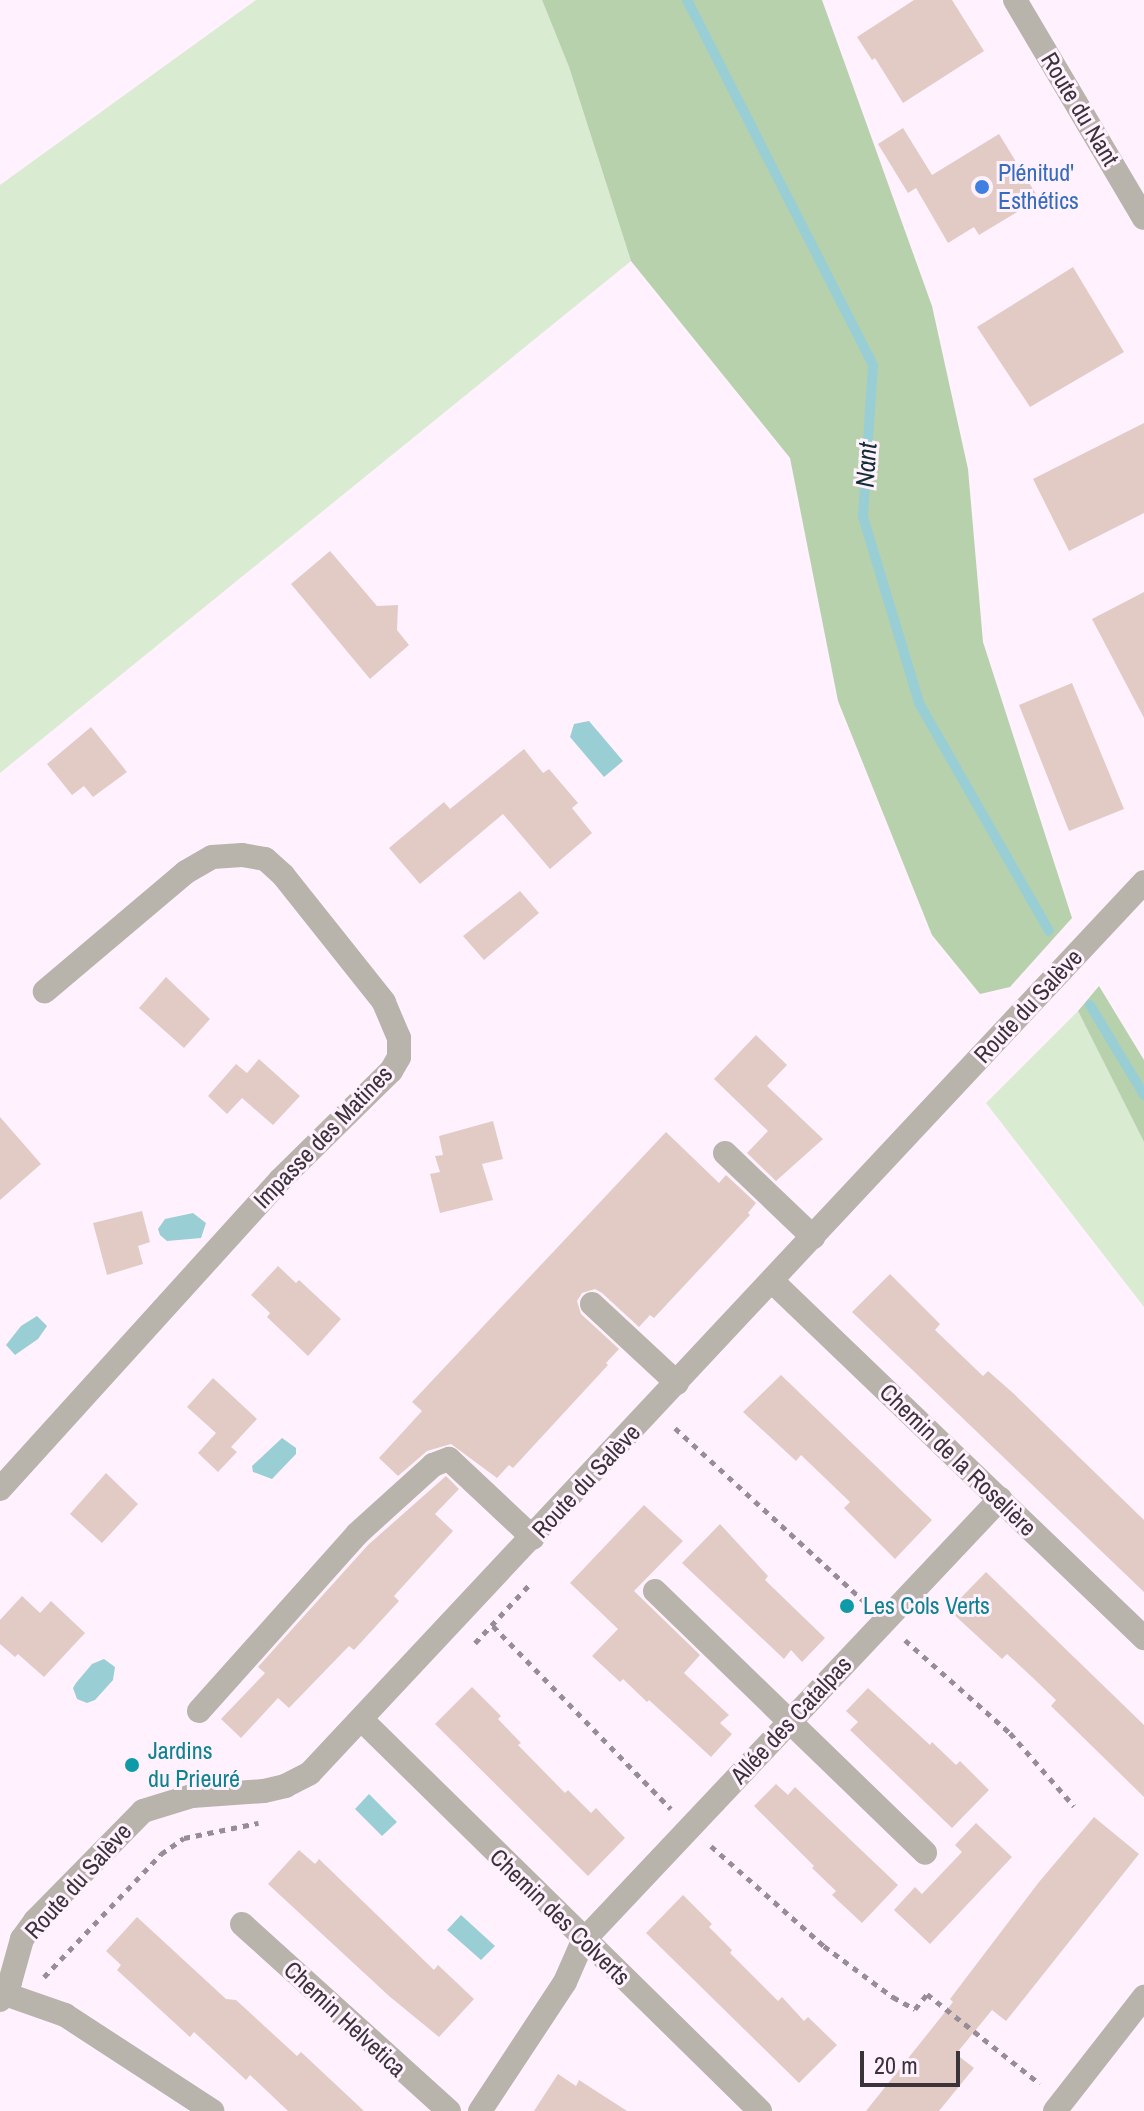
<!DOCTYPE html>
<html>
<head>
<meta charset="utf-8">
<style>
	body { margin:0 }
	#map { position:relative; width:1144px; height:2111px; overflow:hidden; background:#fff1fe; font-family:"Archivo Narrow",sans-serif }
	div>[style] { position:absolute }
	.green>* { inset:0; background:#d9ebd1 }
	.forest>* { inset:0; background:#b8d1ad }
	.water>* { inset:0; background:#99ced5 }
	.stream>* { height:10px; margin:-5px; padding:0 5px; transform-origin:5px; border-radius:5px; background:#99ced5 }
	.building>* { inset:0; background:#e2cbc4 }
	.path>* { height:5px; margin-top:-2.5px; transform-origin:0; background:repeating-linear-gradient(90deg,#978d96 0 6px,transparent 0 12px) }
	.minor>* { height:24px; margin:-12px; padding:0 12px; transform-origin:12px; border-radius:12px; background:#b8b3ab }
	.dots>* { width:22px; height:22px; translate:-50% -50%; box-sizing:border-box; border:4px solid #fff1fe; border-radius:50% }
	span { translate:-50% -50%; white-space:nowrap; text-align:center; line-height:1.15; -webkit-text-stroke:6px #fff1fe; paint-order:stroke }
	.street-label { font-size:24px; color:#3a343a }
	.shop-label { font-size:24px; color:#366cbe }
	.left { translate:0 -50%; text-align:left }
	.culture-label { font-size:24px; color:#0d838f }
	.water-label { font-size:26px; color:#132f32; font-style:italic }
	.scale { position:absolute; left:860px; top:2051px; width:100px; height:36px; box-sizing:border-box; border:4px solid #3a343a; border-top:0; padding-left:10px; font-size:24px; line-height:28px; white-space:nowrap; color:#3a343a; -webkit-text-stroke:6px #fff1fe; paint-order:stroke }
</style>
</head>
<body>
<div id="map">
	<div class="green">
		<div style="clip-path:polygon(256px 0,542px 0,569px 67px,631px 261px,0 773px,0 185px)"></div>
		<div style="clip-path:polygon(1078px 1011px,1144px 1142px,1144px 1307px,986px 1103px)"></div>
	</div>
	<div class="forest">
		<div style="clip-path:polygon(542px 0,822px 0,932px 306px,968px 469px,983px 642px,1072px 918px,1010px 987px,980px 994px,932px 935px,838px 701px,790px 458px,631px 261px,569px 67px)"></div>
		<div style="clip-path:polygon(1099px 986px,1144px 1060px,1144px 1142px,1078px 1011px)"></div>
	</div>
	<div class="water">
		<div style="clip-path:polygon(589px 721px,623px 761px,604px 777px,570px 737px,574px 724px)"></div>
		<div style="clip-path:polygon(193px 1213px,206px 1223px,201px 1238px,167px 1241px,160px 1235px,158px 1229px,165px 1219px)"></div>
		<div style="clip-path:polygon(37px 1316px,47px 1326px,38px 1339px,15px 1355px,6px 1345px,21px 1326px)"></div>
		<div style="clip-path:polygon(282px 1438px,296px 1448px,296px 1454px,272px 1479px,253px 1472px,252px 1466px)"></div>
		<div style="clip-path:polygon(104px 1659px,115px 1667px,113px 1680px,95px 1700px,87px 1703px,77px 1699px,73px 1688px,76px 1683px,92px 1664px)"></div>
		<div style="clip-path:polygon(369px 1794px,397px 1822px,382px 1836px,355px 1809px)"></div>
		<div style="clip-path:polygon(461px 1915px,495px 1946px,481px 1960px,447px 1930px)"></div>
	</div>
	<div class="stream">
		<div style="left:687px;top:0;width:410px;rotate:63deg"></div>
		<div style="left:873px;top:365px;width:152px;rotate:93.8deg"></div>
		<div style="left:863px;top:517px;width:194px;rotate:73.2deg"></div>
		<div style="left:919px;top:703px;width:262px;rotate:60.3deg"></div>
		<div style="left:1090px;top:1005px;width:105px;rotate:59deg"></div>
	</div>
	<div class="building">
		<div style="clip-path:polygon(914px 0,952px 0,984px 51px,903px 103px,875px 58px,872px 60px,857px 37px)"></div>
		<div style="clip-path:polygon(903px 128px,932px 175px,999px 134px,1039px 199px,979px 235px,974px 227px,948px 243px,916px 188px,908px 193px,878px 144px)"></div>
		<div style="clip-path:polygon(1073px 267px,1124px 352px,1030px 407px,977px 327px)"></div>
		<div style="clip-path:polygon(1144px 423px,1144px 513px,1069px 551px,1033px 479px)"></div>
		<div style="clip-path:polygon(330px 551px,377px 606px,398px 605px,397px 630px,409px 645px,370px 679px,291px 584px)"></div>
		<div style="clip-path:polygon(1144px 592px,1144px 718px,1092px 619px)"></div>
		<div style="clip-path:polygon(1072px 683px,1124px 809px,1069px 831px,1019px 705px)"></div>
		<div style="clip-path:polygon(91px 727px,127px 772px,93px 797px,84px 786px,72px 795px,47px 764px)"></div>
		<div style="clip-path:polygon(524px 749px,543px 773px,549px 769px,578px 803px,572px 808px,592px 833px,550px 869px,503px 814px,420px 884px,389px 848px,444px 802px,450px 809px)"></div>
		<div style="clip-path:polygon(520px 891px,539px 913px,484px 960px,463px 936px)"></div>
		<div style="clip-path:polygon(166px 977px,210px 1019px,184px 1048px,139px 1008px)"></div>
		<div style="clip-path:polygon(756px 1035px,787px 1065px,767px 1086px,823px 1139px,776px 1181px,747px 1153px,768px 1131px,714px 1079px)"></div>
		<div style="clip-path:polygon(259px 1059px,300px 1096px,273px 1125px,242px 1098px,227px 1114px,208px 1096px,236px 1064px,247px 1073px)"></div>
		<div style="clip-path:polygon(0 1117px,41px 1164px,0 1200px)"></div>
		<div style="clip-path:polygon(493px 1121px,503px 1159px,482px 1164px,493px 1200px,440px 1213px,430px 1174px,440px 1172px,435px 1156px,443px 1155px,439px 1136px)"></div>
		<div style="clip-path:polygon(666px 1132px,719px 1183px,726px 1175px,756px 1203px,748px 1213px,750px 1215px,654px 1318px,650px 1315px,639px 1327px,602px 1293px,595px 1289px,582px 1293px,577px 1301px,581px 1314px,619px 1349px,606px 1363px,608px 1365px,513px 1468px,509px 1465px,497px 1478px,451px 1444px,427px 1451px,398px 1476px,379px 1458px,422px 1411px,412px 1402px)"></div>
		<div style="clip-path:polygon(142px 1211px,150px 1242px,138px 1246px,143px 1264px,107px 1275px,93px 1223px)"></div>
		<div style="clip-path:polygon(278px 1266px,296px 1283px,299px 1280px,341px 1319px,308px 1356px,267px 1317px,270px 1313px,251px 1295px)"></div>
		<div style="clip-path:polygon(890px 1274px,940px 1324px,935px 1330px,983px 1376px,988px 1371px,1013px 1393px,1144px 1520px,1144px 1592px,852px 1312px)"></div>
		<div style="clip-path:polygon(781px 1375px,932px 1520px,895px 1559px,844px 1508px,850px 1502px,801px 1455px,796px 1461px,743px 1412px)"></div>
		<div style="clip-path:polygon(213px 1378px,257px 1419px,231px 1447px,237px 1452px,218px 1472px,198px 1453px,216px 1433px,187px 1407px)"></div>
		<div style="clip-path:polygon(106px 1473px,138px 1504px,102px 1543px,70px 1514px)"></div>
		<div style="clip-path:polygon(446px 1476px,459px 1489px,435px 1514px,453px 1531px,394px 1596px,399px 1601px,354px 1650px,349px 1646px,289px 1708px,278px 1698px,241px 1738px,221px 1719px,265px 1673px,258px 1667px,368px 1545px)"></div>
		<div style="clip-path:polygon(644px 1505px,683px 1541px,634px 1591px,700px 1655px,684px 1673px,729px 1715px,720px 1723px,732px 1734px,711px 1757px,649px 1700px,647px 1702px,623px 1679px,620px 1682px,592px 1656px,618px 1629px,570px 1583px)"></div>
		<div style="clip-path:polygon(720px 1524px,768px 1576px,765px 1580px,825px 1638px,802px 1662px,791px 1650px,784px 1659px,682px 1563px)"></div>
		<div style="clip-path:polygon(986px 1572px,1144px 1725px,1144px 1797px,1051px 1706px,1056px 1700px,1032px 1677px,1007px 1654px,1002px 1659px,949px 1610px)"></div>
		<div style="clip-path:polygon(22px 1596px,40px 1613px,51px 1601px,85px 1633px,44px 1677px,18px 1654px,15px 1657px,0 1644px,0 1620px)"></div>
		<div style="clip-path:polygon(472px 1687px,501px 1716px,498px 1719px,521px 1743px,518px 1745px,565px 1793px,568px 1790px,591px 1813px,596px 1808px,625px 1838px,588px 1876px,435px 1724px)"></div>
		<div style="clip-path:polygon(868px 1688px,930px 1745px,932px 1742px,956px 1765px,960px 1761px,989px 1790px,952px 1828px,850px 1730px,858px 1722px,846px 1711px)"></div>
		<div style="clip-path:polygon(776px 1784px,788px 1795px,795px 1787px,898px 1885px,862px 1923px,832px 1895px,836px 1891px,812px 1868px,814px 1866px,754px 1806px)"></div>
		<div style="clip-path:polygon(1094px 1817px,1139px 1854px,1006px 2021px,992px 2010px,956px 2054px,974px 2068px,939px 2111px,866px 2111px,953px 2002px,950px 1999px,1039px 1882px)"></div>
		<div style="clip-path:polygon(976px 1823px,1012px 1857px,930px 1944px,894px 1910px,915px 1887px,922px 1894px,962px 1852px,955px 1845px)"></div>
		<div style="clip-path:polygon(299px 1850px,315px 1864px,319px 1859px,434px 1970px,438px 1965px,474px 1999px,439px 2037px,389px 1996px,268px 1884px)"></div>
		<div style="clip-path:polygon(683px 1895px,712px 1924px,709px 1927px,732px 1950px,730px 1953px,778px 2001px,782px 1997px,804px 2021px,808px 2017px,837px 2045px,799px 2083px,646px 1933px)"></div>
		<div style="clip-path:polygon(137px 1917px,226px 1999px,236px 2000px,297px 2056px,301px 2052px,364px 2111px,288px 2111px,250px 2075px,246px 2080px,194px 2032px,190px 2037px,117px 1970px,121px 1965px,106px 1951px)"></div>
		<div style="clip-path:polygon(558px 2074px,576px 2086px,579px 2080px,627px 2111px,534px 2111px)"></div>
	</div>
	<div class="path">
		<div style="left:675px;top:1428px;width:259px;rotate:42.5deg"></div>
		<div style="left:493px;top:1626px;width:255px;rotate:45.8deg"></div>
		<div style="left:905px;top:1640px;width:140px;rotate:41.5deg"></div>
		<div style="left:1010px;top:1733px;width:97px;rotate:48.8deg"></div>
		<div style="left:475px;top:1643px;width:82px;rotate:-47deg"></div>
		<div style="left:711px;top:1846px;width:151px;rotate:41.5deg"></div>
		<div style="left:824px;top:1946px;width:86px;rotate:36.5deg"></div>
		<div style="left:893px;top:1997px;width:25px;rotate:29deg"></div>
		<div style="left:915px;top:2009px;width:19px;rotate:-51deg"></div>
		<div style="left:927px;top:1994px;width:144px;rotate:38.5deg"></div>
		<div style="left:44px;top:1977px;width:170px;rotate:-46.4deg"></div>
		<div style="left:161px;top:1854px;width:28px;rotate:-35deg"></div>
		<div style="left:184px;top:1838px;width:76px;rotate:-11.5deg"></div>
	</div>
	<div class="minor">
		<div style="left:1015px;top:0;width:253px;rotate:59.4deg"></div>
		<div style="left:725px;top:1153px;width:122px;rotate:43.7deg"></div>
		<div style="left:772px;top:1281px;width:516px;rotate:43.82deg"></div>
		<div style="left:592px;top:1304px;width:116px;rotate:42.9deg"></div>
		<div style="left:0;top:1489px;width:417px;rotate:-47.8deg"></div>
		<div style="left:280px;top:1180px;width:156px;rotate:-44.5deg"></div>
		<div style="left:391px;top:1071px;width:16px;rotate:-60deg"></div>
		<div style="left:399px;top:1057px;width:19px;rotate:-90deg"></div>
		<div style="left:399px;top:1038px;width:39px;rotate:-113deg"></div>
		<div style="left:384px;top:1002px;width:162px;rotate:-128.5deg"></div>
		<div style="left:283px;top:875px;width:24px;rotate:-138deg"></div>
		<div style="left:265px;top:859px;width:23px;rotate:-170deg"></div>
		<div style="left:242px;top:855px;width:30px;rotate:176deg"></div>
		<div style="left:212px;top:857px;width:30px;rotate:150deg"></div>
		<div style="left:186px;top:872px;width:185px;rotate:139.8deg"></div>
		<div style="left:655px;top:1591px;width:376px;rotate:44.1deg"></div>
		<div style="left:199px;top:1711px;width:237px;rotate:-48.2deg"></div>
		<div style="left:357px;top:1534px;width:103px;rotate:-42.2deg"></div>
		<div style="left:433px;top:1465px;width:17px;rotate:-21deg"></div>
		<div style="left:449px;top:1459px;width:115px;rotate:43.2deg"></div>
		<div style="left:362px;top:1720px;width:558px;rotate:44.49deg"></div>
		<div style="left:242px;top:1924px;width:279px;rotate:42.1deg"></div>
		<div style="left:5px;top:1994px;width:64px;rotate:19.3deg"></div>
		<div style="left:65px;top:2015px;width:176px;rotate:33.1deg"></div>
		<div style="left:0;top:2000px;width:21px;rotate:-61deg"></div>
		<div style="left:10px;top:1982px;width:45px;rotate:-74.4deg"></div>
		<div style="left:22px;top:1939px;width:22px;rotate:-54deg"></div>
		<div style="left:35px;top:1921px;width:154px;rotate:-45.5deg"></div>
		<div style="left:143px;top:1811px;width:51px;rotate:-17deg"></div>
		<div style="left:192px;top:1796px;width:72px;rotate:-4deg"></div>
		<div style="left:264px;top:1791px;width:22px;rotate:-13deg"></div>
		<div style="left:285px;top:1786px;width:28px;rotate:-27deg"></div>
		<div style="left:310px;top:1773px;width:1220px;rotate:-46.89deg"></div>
		<div style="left:480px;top:2111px;width:154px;rotate:-56.6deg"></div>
		<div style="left:565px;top:1982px;width:45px;rotate:-66.3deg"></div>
		<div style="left:583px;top:1941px;width:608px;rotate:-46.67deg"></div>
		<div style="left:1055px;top:2111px;width:145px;rotate:-52deg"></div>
	</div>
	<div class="dots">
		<div style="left:982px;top:187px;background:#3f7fe0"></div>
		<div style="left:847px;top:1606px;background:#0f9aa8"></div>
		<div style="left:132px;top:1765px;background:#0f9aa8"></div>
	</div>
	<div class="street-label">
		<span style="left:1080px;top:109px;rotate:59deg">Route du Nant</span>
		<span style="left:1028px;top:1006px;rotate:-47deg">Route du Salève</span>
		<span style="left:323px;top:1137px;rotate:-46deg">Impasse des Matines</span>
		<span style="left:958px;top:1460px;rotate:44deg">Chemin de la Roselière</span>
		<span style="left:586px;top:1481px;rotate:-47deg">Route du Salève</span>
		<span style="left:791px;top:1720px;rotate:-47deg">Allée des Catalpas</span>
		<span style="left:78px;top:1881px;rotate:-48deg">Route du Salève</span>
		<span style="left:560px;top:1917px;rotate:44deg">Chemin des Colverts</span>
		<span style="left:345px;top:2019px;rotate:43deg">Chemin Helvetica</span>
	</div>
	<div class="shop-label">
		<span class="left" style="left:998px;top:187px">Plénitud'<br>Esthétics</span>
	</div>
	<div class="culture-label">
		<span class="left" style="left:863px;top:1606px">Les Cols Verts</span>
		<span class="left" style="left:148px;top:1765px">Jardins<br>du Prieuré</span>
	</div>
	<div class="water-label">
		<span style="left:866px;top:465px;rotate:-86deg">Nant</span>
	</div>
	<div class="scale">20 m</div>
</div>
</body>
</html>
